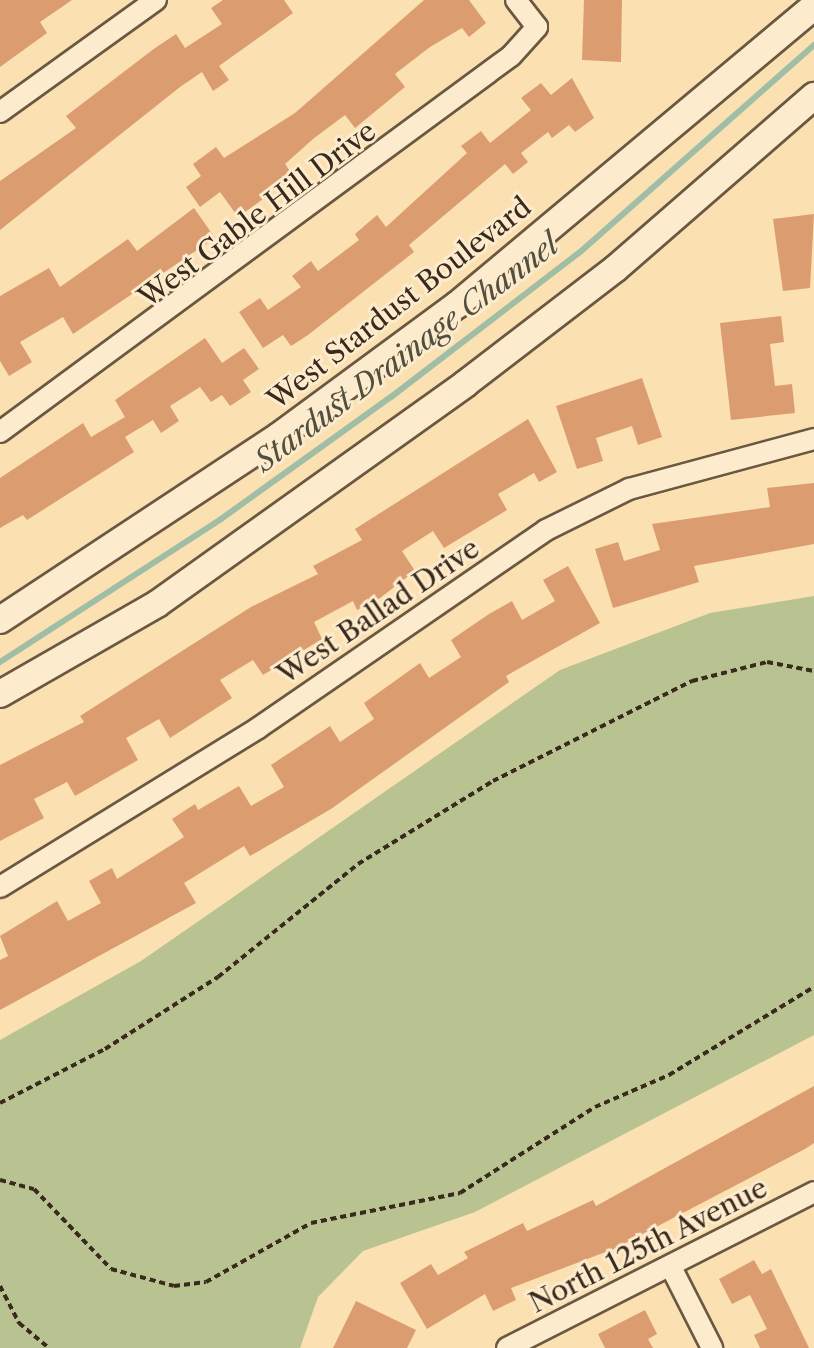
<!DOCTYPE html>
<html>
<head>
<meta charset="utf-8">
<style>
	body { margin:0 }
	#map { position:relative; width:814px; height:1348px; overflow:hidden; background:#fbe0b2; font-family:"Libre Caslon Text",serif }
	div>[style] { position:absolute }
	.green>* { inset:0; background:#b8c391 }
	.stream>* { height:6px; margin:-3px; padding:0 3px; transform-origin:3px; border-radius:3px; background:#a0bea6 }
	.building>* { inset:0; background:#db9d6f }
	.path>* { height:4px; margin-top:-2px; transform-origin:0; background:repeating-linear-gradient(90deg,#392a1d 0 6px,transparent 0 10px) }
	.roads { filter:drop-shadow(2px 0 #6a5842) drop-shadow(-2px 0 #6a5842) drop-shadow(0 2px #6a5842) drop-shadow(0 -2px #6a5842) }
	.minor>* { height:20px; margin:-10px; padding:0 10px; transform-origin:10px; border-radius:10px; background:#fcebcd }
	.tertiary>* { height:26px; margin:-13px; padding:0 13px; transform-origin:13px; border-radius:13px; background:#fcebcd }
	span { translate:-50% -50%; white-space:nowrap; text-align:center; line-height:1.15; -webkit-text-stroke:6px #fcebcd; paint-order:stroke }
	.street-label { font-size:28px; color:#392a1d }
	.water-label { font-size:30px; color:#534f3f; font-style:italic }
</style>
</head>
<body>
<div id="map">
	<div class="green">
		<div style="clip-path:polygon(814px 596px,814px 1035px,475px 1212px,363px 1251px,318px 1297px,300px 1348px,0 1348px,0 1040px,141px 961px,560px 670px,710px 613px)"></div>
	</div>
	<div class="stream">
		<div style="left:0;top:662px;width:263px;rotate:-32.9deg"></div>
		<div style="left:221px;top:519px;width:209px;rotate:-35.7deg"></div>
		<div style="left:391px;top:397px;width:237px;rotate:-37.5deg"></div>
		<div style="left:579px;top:253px;width:314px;rotate:-41.5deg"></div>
	</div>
	<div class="building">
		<div style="clip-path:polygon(0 0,72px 0,40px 22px,47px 33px,0 67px)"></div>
		<div style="clip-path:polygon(223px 0,284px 0,293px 13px,219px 66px,229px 80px,213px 91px,202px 72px,180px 87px,0 230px,0 181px,76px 128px,66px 116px,155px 48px,176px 34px,185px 48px,222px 24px,211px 8px)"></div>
		<div style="clip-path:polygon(424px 0,469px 0,486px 23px,469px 37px,462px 28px,430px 47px,395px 74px,405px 87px,355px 128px,345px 115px,313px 139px,285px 164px,294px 177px,238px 217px,220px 192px,200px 207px,186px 187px,201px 176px,193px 164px,216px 147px,224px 158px,295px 113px)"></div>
		<div style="clip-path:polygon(584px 0,622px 0,621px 62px,582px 60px)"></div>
		<div style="clip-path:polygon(572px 78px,594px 118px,575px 132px,569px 125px,552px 138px,548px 132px,521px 153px,528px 162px,513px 174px,505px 164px,409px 245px,414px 252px,308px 335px,291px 346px,283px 335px,263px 348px,239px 312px,260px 298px,268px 310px,301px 287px,292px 276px,311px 261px,318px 271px,359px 240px,355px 234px,377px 215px,386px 227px,467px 153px,461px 146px,481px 131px,490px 143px,531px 110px,521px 98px,541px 83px,551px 95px)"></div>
		<div style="clip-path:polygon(194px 208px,215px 238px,73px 334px,63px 317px,20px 342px,32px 362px,9px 376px,0 361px,0 296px,49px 268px,60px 287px,128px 239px,137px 251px)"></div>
		<div style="clip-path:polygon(814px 214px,810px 288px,783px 291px,773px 219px)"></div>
		<div style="clip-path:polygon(781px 316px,784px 342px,770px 344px,775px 386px,792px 384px,795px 413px,731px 420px,720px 323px)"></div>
		<div style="clip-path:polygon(205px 338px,222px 363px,244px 348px,259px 369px,243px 380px,251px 392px,230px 406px,222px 395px,211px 402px,200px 387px,170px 406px,179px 421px,161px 433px,153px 420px,125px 437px,134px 452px,27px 520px,23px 515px,0 528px,0 478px,83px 423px,91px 437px,125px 417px,115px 400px)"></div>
		<div style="clip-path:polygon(642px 378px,662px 437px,638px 445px,632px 426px,596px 438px,603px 461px,577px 469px,556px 406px)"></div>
		<div style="clip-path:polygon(528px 419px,557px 472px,539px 482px,534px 473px,498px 494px,507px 510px,444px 548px,433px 531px,402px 551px,415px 571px,380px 598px,357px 610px,353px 601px,314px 622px,322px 639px,263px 675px,253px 660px,220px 680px,232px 698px,170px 738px,159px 719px,126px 738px,138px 760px,75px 796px,67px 782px,34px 799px,44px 818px,0 841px,0 765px,84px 722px,80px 716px,251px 607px,318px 574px,313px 566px,362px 540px,355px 529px)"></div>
		<div style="clip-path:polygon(814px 483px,814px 544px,694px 566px,699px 582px,613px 608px,595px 549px,618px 542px,624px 561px,660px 550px,652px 524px,770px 507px,767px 488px)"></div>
		<div style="clip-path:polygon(568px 566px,600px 623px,506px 676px,509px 682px,331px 809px,250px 856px,244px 846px,184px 883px,196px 903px,0 1010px,0 960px,8px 956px,0 936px,57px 901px,68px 921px,101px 903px,89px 881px,112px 868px,117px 879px,184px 837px,172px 819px,195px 804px,198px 810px,239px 786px,251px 806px,284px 787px,271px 765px,330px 726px,340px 742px,374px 719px,364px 703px,420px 663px,429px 678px,461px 657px,451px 640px,489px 614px,512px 601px,522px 620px,555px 601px,543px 580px)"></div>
		<div style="clip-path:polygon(814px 1086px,814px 1143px,805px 1149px,616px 1248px,511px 1288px,516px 1300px,493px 1311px,485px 1294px,427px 1329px,400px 1283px,431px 1264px,438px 1275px,468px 1258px,464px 1252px,523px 1223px,527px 1231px,593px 1200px,596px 1206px)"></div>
		<div style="clip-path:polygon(754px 1260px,762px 1274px,771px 1269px,809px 1348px,760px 1348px,754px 1335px,767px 1329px,750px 1295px,732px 1304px,719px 1279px)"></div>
		<div style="clip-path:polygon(356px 1301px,416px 1330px,407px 1348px,333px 1348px)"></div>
		<div style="clip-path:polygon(645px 1310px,657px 1334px,648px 1339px,653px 1348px,605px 1348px,598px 1334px)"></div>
	</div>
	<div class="path">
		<div style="left:0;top:1103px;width:118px;rotate:-27.2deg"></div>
		<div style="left:105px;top:1049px;width:134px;rotate:-32.5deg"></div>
		<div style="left:218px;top:977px;width:180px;rotate:-38.9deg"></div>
		<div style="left:358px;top:864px;width:158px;rotate:-31.6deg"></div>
		<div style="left:493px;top:781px;width:223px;rotate:-26.7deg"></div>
		<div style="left:692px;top:681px;width:77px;rotate:-14.2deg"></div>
		<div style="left:767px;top:662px;width:48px;rotate:10.8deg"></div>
		<div style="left:0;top:1180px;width:35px;rotate:15deg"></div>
		<div style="left:34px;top:1189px;width:111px;rotate:46.1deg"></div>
		<div style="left:111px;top:1269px;width:65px;rotate:15.1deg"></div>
		<div style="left:174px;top:1286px;width:32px;rotate:-7deg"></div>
		<div style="left:206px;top:1282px;width:120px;rotate:-29.3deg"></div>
		<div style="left:311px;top:1223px;width:152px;rotate:-11.4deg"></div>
		<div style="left:460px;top:1193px;width:160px;rotate:-32.5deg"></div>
		<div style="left:595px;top:1107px;width:81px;rotate:-23.4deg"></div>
		<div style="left:669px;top:1075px;width:170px;rotate:-31.3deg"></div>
		<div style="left:0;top:1286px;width:42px;rotate:62.8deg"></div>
		<div style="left:19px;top:1323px;width:39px;rotate:40deg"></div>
	</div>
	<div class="roads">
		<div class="minor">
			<div style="left:0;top:112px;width:192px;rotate:-35.7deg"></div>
			<div style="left:0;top:432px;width:634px;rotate:-36.35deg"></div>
			<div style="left:511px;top:56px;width:39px;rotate:-48deg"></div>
			<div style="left:537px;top:27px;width:34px;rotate:-128deg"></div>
			<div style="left:0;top:887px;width:303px;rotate:-31.6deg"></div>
			<div style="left:258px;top:728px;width:349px;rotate:-34.5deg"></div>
			<div style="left:546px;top:530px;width:93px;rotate:-26.3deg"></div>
			<div style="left:629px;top:489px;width:192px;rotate:-15.1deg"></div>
			<div style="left:672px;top:1269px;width:89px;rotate:63.1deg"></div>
			<div style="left:507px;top:1348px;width:344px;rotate:-26.9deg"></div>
		</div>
		<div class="tertiary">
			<div style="left:0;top:620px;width:334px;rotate:-33.4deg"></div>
			<div style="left:279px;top:436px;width:221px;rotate:-36.4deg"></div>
			<div style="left:457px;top:305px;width:466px;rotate:-39.9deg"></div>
			<div style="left:0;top:694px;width:181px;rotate:-29.8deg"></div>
			<div style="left:157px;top:604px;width:379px;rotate:-35.5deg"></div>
			<div style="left:465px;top:384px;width:189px;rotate:-37.5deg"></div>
			<div style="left:615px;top:269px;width:264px;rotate:-41deg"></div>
		</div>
	</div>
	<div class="street-label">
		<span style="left:257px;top:214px;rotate:-37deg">West Gable Hill Drive</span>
		<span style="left:399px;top:303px;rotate:-38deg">West Stardust Boulevard</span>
		<span style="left:378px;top:611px;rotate:-34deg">West Ballad Drive</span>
		<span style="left:648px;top:1245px;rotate:-27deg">North 125th Avenue</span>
	</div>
	<div class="water-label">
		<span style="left:407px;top:353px;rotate:-37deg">Stardust Drainage Channel</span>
	</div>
</div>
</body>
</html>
